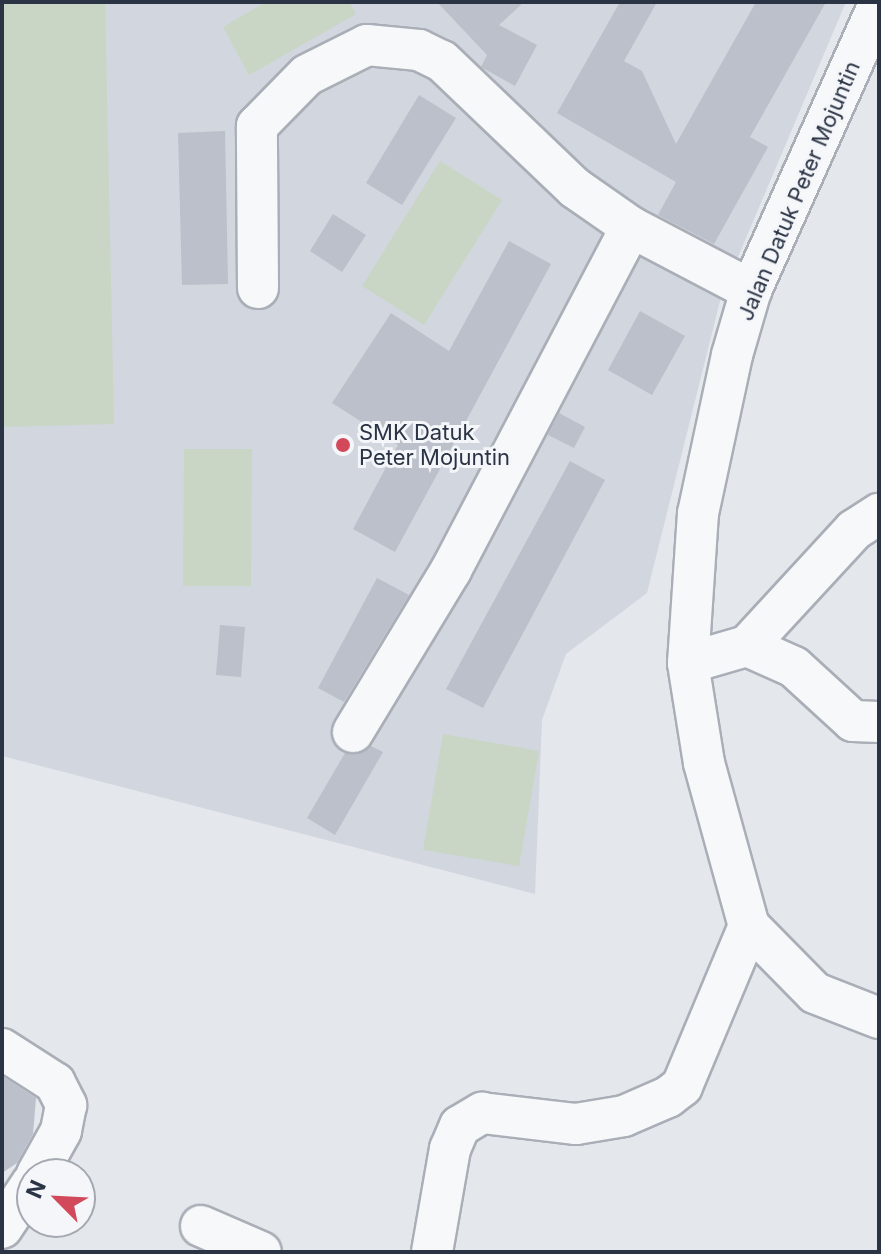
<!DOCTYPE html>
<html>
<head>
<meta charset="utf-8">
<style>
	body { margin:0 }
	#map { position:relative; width:881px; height:1254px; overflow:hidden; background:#e4e7ec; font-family:Inter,sans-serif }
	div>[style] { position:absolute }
	.built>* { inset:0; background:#d2d6de }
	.green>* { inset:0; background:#c9d6c5 }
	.building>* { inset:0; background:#bbc0ca }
	.roads { filter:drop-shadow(2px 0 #a9aeb7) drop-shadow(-2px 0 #a9aeb7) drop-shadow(0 2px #a9aeb7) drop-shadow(0 -2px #a9aeb7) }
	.minor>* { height:40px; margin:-20px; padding:0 20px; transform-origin:20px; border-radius:20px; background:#f7f8fa }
	.dots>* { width:22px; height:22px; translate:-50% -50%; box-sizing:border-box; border:4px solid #f4f6f9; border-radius:50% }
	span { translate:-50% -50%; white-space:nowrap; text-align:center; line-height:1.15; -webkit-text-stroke:6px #f4f6f9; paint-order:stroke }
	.street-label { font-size:22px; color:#2b3445 }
	.poi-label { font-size:22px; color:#2b3445 }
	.left { translate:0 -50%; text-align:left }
	.frame { position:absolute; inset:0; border:4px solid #2b3445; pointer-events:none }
	.north { position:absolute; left:16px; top:1158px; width:80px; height:80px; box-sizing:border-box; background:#f4f6f9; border:2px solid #a4a8b1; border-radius:50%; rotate:294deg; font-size:22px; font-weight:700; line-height:32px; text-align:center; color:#2b3445 }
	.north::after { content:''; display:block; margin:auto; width:28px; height:36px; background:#d1495b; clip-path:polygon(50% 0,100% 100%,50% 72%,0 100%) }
</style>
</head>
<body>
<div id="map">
	<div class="built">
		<div style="clip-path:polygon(2px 2px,846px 2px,721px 297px,647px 593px,566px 654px,542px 720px,535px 894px,2px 756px)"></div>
	</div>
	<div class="green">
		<div style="clip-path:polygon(2px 2px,105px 2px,114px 424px,2px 427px)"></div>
		<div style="clip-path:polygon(266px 2px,349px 2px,356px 14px,249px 75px,223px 27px)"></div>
		<div style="clip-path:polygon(440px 161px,502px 200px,424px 325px,362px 286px)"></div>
		<div style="clip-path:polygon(184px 449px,252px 449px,251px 586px,183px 586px)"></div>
		<div style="clip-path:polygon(443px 734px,539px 751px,519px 866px,423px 850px)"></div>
	</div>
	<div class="building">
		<div style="clip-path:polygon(437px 2px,524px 2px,499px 25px,537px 45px,515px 86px,481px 67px,487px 55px)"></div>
		<div style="clip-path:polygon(620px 2px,657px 2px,624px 61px,642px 71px,676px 144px,756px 2px,826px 2px,750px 137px,768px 147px,714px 244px,658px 215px,676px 182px,557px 113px)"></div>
		<div style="clip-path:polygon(419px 95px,456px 118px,402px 205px,366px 183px)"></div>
		<div style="clip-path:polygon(225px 131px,228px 284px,182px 285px,178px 133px)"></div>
		<div style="clip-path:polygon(333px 214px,366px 235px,342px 272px,310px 251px)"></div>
		<div style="clip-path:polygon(509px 241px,551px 264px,395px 552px,353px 529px,398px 445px,332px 403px,391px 313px,449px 351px)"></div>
		<div style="clip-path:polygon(640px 311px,685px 336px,652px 395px,608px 370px)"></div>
		<div style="clip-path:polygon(559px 413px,585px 427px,574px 448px,548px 435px)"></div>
		<div style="clip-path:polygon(570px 461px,605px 480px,483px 708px,446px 689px)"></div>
		<div style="clip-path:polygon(377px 578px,409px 595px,344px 702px,318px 688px)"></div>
		<div style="clip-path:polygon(220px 625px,245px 627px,241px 677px,216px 675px)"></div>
		<div style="clip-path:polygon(371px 746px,383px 752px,335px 835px,307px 818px,345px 753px)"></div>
		<div style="clip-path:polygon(2px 1076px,36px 1098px,33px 1134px,17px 1163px,2px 1173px)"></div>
	</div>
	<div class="roads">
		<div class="minor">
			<div style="left:879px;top:4px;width:313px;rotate:114.1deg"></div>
			<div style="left:751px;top:290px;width:68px;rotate:106.3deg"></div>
			<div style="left:732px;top:355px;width:162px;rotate:102.1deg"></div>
			<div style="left:698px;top:513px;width:150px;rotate:93.8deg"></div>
			<div style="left:688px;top:663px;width:101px;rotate:80.9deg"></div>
			<div style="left:704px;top:763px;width:169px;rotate:74.6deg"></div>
			<div style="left:749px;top:926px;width:94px;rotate:45.4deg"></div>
			<div style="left:815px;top:993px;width:69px;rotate:21.3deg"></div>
			<div style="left:258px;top:288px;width:162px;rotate:-90.4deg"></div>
			<div style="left:257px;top:126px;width:71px;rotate:-45.6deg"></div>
			<div style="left:307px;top:75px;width:67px;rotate:-26.6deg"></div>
			<div style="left:367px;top:45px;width:52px;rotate:5.5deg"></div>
			<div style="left:419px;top:50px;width:25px;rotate:26deg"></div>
			<div style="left:442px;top:61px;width:184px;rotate:43.7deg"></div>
			<div style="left:575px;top:188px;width:68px;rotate:34.9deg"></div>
			<div style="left:747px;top:646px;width:158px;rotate:-47.3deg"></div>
			<div style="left:854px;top:530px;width:30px;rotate:-33deg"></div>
			<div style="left:688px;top:663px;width:61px;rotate:-16.1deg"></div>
			<div style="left:747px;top:646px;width:51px;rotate:24.1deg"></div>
			<div style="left:794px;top:667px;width:80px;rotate:42.5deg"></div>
			<div style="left:853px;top:721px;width:26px;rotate:2deg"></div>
			<div style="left:353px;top:732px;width:189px;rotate:-58.8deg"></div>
			<div style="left:451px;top:570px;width:387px;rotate:-62.3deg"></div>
			<div style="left:631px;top:227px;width:136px;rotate:27.7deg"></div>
			<div style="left:2px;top:1049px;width:63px;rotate:32.7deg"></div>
			<div style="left:55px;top:1083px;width:25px;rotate:63deg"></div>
			<div style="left:66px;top:1105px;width:26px;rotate:101deg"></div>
			<div style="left:61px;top:1131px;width:49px;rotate:119.2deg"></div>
			<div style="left:201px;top:1226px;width:65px;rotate:23.4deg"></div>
			<div style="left:2px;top:1228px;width:54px;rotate:-56.3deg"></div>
			<div style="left:432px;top:1252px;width:105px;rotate:-80.1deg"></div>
			<div style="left:450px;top:1149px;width:25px;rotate:-67deg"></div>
			<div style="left:460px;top:1126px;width:26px;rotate:-31deg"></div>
			<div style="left:482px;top:1113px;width:95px;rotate:6.7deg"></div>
			<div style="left:576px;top:1124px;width:49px;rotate:-9.5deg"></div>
			<div style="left:624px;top:1116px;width:48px;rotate:-23.4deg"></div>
			<div style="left:668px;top:1097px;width:18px;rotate:-38deg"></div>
			<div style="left:682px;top:1086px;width:173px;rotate:-67.3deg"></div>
		</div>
	</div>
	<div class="dots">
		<div style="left:343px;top:445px;background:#d1495b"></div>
	</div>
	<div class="street-label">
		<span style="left:799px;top:191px;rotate:-67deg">Jalan Datuk Peter Mojuntin</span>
	</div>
	<div class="poi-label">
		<span class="left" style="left:359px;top:445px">SMK Datuk<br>Peter Mojuntin</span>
	</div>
	<div class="frame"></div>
	<div class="north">N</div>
</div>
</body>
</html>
